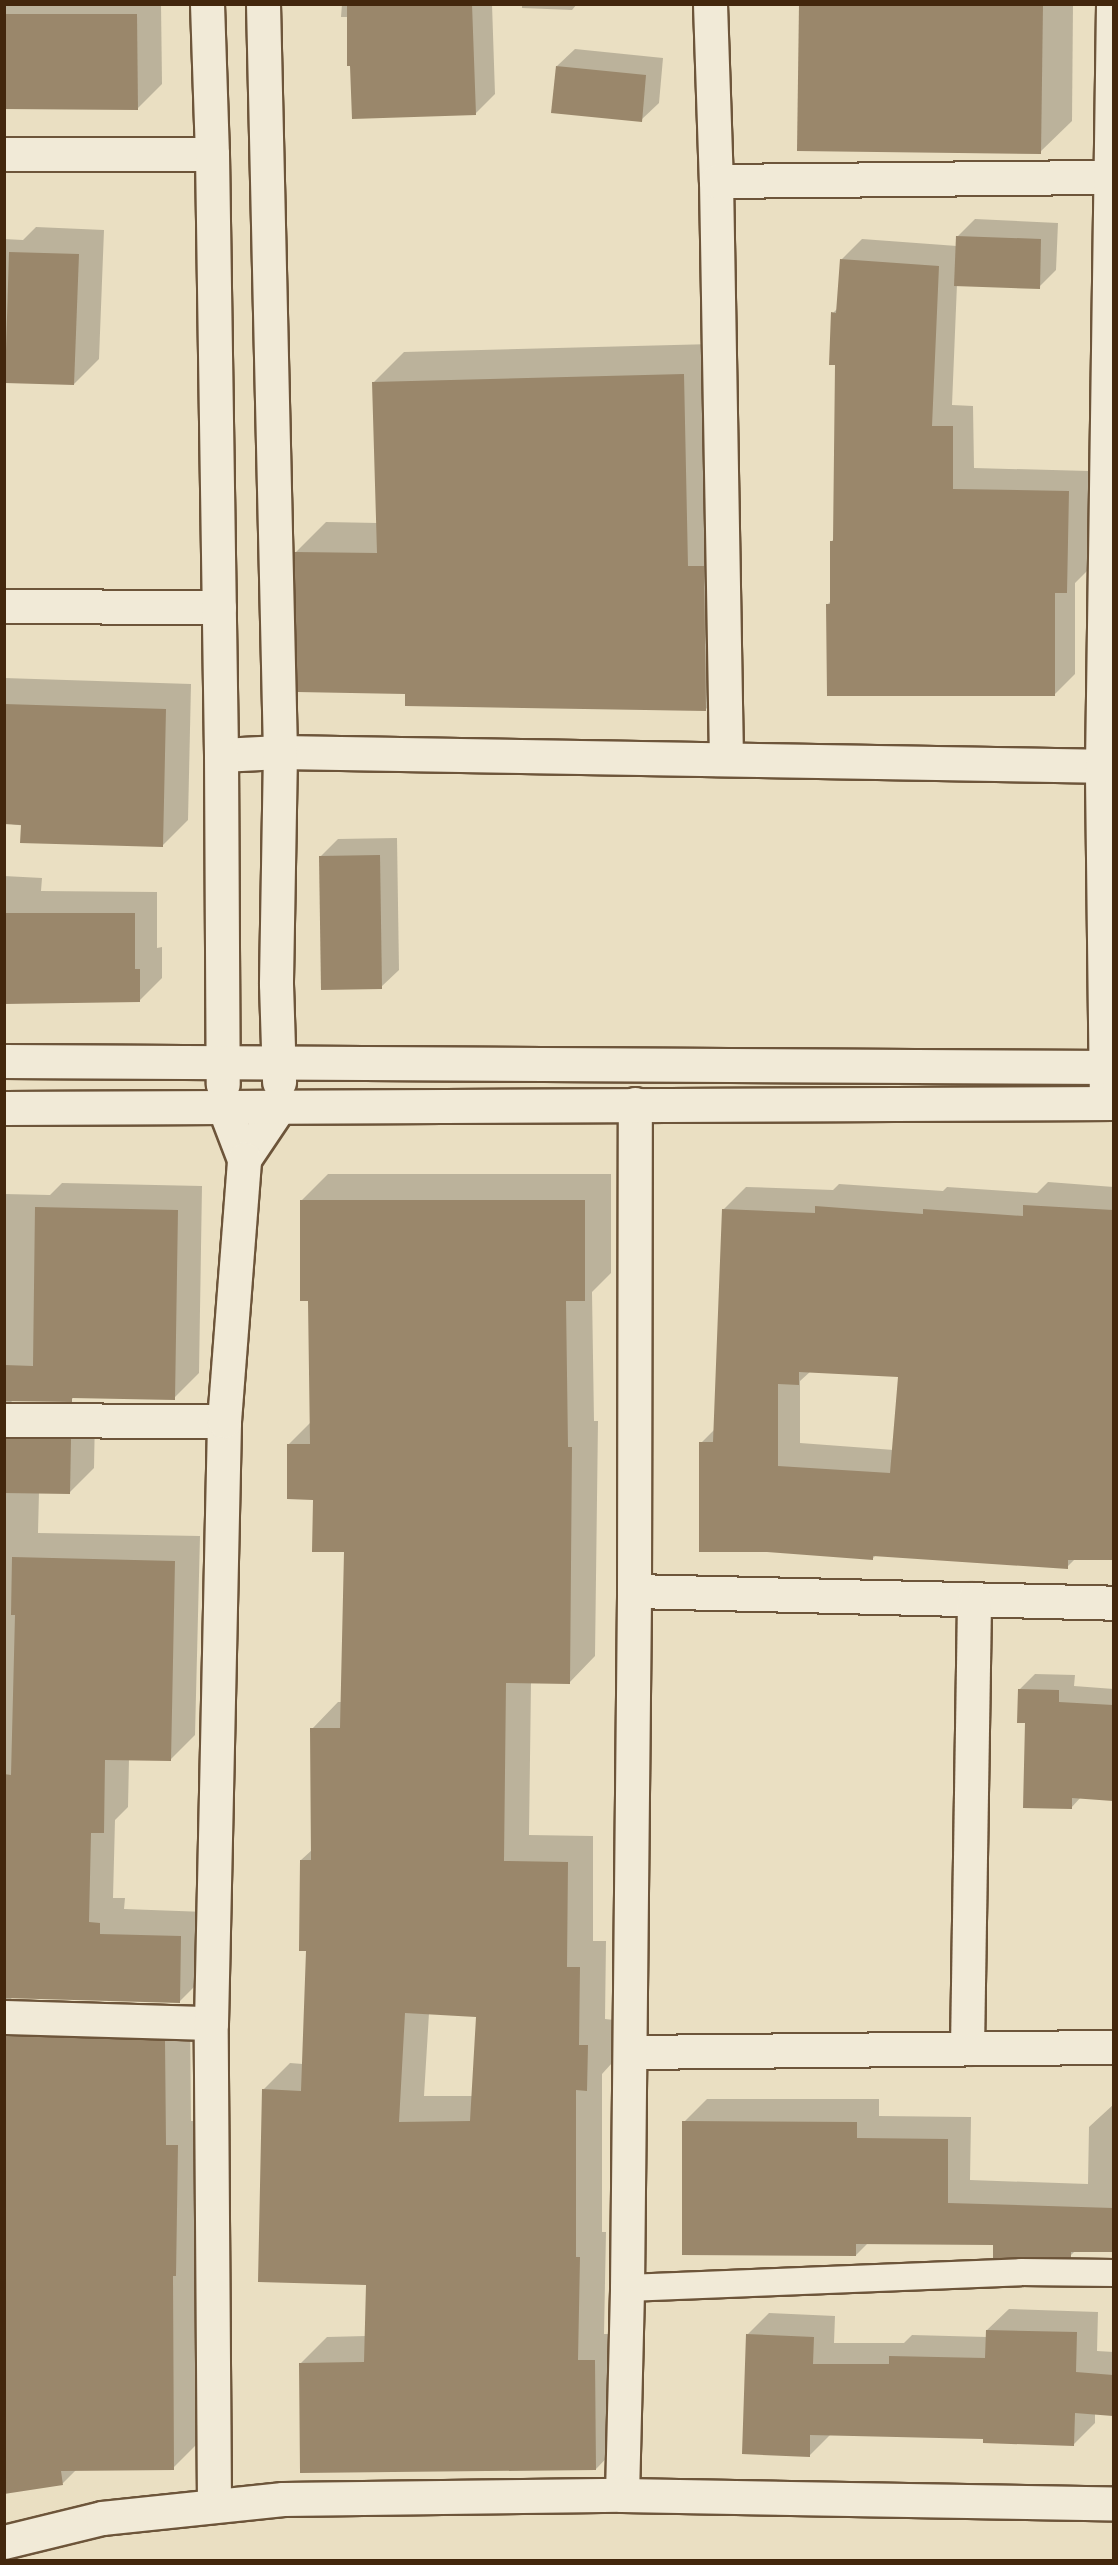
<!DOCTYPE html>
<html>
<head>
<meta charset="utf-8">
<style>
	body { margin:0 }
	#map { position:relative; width:1118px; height:2565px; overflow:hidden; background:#eadfc2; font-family:"Libre Bodoni",serif }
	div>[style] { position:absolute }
	.shadow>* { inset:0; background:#0003 }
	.building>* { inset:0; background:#9a876b }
	.roads { filter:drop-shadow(2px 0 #6d553a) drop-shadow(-2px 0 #6d553a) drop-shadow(0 2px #6d553a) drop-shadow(0 -2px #6d553a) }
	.service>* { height:26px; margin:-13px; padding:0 13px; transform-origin:13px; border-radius:13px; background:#f1ead7 }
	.minor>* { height:33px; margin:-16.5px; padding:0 16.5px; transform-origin:16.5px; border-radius:16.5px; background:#f1ead7 }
	.tertiary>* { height:33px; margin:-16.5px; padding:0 16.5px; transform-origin:16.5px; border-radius:16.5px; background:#f1ead7 }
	span { translate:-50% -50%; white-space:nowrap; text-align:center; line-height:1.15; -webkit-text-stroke:6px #f1ead7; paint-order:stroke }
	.frame { position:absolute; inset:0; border:6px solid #43270d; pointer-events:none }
</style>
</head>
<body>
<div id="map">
	<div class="shadow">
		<div style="clip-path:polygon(4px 4px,161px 4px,162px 84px,137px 109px,4px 108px)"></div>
		<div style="clip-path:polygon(342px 4px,492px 4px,495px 94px,475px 114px,349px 17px,341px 17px)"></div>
		<div style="clip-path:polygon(522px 4px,577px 4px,572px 10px,522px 8px)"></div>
		<div style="clip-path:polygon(801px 4px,1073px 4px,1072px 121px,1040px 152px)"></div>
		<div style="clip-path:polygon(575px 49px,663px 58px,659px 103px,641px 120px,557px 66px)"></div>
		<div style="clip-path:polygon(975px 219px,1058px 223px,1056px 270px,1039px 287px,957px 284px,952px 405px,973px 406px,974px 468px,1089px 471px,1087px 571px,1075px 583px,1075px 674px,1055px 694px,828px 604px,831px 601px,831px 542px,835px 538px,837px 364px,833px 313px,838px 308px,842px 259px,862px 239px,957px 246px,957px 237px)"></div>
		<div style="clip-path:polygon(36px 227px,104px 230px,99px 359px,74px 384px,4px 351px,4px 239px,23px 240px)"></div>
		<div style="clip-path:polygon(713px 344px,736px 679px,706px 709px,407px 692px,296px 552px,326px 522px,378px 523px,374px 382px,404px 352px)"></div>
		<div style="clip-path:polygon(4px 678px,191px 684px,188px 820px,163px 845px,4px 823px)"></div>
		<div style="clip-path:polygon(397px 838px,399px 970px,381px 987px,321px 856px,338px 839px)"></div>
		<div style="clip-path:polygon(4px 876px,42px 878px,41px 891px,157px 892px,157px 948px,162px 947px,162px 978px,140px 1000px,4px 1003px)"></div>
		<div style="clip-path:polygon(evenodd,328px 1174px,611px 1174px,611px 1273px,592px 1292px,594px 1421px,598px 1421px,595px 1656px,569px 1683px,531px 1682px,529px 1835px,593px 1836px,593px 1941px,606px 1941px,605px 2019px,614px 2020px,612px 2063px,602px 2074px,602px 2232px,606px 2232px,604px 2334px,621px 2334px,622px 2442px,596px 2469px,301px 2363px,327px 2337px,366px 2336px,367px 2283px,263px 2090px,290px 2063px,303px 2064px,307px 1949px,301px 1860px,312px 1850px,312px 1729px,338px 1702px,342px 1702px,345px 1550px,315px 1498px,289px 1444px,311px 1422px,310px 1299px,302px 1200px,328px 1174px,429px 2013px,478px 2016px,473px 2096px,424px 2096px,429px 2013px)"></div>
		<div style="clip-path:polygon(evenodd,1048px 1182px,1114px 1187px,1114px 1558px,1076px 1558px,1067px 1567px,876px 1555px,873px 1558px,701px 1443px,715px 1429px,723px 1210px,746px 1187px,833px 1190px,839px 1184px,943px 1191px,947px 1187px,1037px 1193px,1048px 1182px,811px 1371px,900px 1376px,894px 1450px,800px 1443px,800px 1381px,811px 1371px)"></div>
		<div style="clip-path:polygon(62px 1183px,202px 1186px,199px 1373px,174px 1398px,75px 1396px,71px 1400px,11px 1400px,13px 1405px,95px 1415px,94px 1468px,69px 1493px,39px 1492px,38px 1533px,200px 1536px,195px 1735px,170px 1760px,129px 1759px,128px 1807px,115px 1820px,113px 1898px,125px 1898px,124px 1909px,206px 1912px,204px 1977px,179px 2002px,11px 1997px,12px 2001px,190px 2016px,191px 2121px,202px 2121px,198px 2443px,173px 2468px,77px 2469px,63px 2483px,4px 2492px,4px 1194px,50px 1195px)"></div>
		<div style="clip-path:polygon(1035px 1674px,1075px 1675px,1074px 1686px,1114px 1689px,1114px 1799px,1081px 1797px,1071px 1808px,1027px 1721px,1019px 1690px)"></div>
		<div style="clip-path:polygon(707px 2099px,879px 2099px,879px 2116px,971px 2117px,970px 2180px,1088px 2184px,1089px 2127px,1114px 2104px,1114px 2251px,1076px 2250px,1070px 2256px,995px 2244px,868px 2243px,856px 2255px,684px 2122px)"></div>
		<div style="clip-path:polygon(1009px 2309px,1098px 2312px,1097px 2351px,1114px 2352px,1114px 2414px,1095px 2413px,1095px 2423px,1073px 2445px,985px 2438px,831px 2434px,809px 2456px,748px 2334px,769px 2313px,835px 2316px,834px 2343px,904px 2343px,912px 2335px,987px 2337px,987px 2330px)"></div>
	</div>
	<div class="building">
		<div style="clip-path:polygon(347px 4px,472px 4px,476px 115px,352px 119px,350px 66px,347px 66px)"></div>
		<div style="clip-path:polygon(799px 4px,1043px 4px,1041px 154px,797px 151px)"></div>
		<div style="clip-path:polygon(4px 14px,137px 14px,138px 110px,4px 109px)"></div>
		<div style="clip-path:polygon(556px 66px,646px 75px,642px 122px,551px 113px)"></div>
		<div style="clip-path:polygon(956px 236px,1041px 239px,1040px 289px,954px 286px)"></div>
		<div style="clip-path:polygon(9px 252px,79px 254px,74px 385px,5px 383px)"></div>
		<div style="clip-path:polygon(840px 259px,939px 266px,932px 426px,953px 426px,953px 489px,1069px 491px,1067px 593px,1055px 593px,1055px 696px,827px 696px,826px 604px,830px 604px,830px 541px,833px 541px,835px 365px,829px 365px,831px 312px,836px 313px)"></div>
		<div style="clip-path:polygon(684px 374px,688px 566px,704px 566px,706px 711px,405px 706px,405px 694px,297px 692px,294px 552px,377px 553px,372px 382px)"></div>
		<div style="clip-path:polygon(4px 704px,166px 709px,163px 847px,20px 843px,21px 825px,4px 824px)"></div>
		<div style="clip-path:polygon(380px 855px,382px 989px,321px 990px,319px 856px)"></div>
		<div style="clip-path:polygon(4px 913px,135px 913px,135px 969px,140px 969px,140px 1002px,4px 1004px)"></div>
		<div style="clip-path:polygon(evenodd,300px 1200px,585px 1200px,585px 1301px,566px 1301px,568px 1447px,572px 1447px,570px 1684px,506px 1683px,504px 1861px,568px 1862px,567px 1967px,580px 1967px,579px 2045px,588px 2045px,587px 2091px,576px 2090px,576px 2257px,580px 2257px,578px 2360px,595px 2360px,596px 2470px,300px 2473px,299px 2363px,364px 2362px,366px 2285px,258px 2282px,262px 2089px,301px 2091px,306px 1951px,299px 1951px,300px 1860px,311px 1860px,310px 1728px,340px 1728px,344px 1552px,312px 1552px,313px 1500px,287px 1499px,287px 1444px,310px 1444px,308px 1301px,300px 1301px,300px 1200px,405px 2013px,476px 2017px,470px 2121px,399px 2122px,405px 2013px)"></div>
		<div style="clip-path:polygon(evenodd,1023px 1205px,1113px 1210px,1113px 1560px,1068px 1560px,1068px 1569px,873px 1556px,873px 1560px,767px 1552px,699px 1552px,699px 1442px,713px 1442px,722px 1209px,815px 1213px,815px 1206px,923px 1214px,923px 1209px,1023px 1216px,1023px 1205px,799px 1372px,898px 1377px,890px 1473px,778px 1466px,778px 1384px,799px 1385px,799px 1372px)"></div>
		<div style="clip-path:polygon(35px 1207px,178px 1210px,175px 1400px,72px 1398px,72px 1402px,4px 1401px,4px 1365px,33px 1366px)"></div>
		<div style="clip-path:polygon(4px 1439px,71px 1439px,70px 1494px,4px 1493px)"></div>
		<div style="clip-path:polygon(12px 1557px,175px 1561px,171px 1761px,105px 1760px,104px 1833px,91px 1833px,89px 1922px,100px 1923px,100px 1934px,181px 1936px,180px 2003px,4px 1998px,4px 1774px,11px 1775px,15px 1615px,11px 1615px)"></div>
		<div style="clip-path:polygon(1018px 1689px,1059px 1690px,1059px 1702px,1113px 1705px,1113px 1801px,1072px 1798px,1072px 1809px,1023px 1808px,1025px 1723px,1017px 1723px)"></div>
		<div style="clip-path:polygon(4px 2036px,165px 2040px,166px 2145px,178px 2145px,176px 2276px,173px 2276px,174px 2470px,61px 2471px,63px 2485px,4px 2494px)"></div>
		<div style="clip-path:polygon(682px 2121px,857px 2122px,857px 2138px,948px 2139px,948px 2203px,1113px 2208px,1113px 2252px,1071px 2252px,1071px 2258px,993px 2258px,993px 2245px,856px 2244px,856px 2256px,682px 2255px)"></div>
		<div style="clip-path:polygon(986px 2330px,1077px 2332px,1076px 2372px,1113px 2375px,1113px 2416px,1075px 2413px,1074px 2446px,983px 2443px,983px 2439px,810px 2435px,810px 2457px,742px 2454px,746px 2334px,814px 2337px,813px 2364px,889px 2364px,889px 2356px,985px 2358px)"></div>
	</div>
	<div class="roads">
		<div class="service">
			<div style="left:627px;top:2288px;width:394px;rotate:-2.3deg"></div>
			<div style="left:1021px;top:2272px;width:93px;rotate:0.6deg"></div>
		</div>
		<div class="minor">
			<div style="left:710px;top:4px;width:177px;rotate:88.1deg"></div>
			<div style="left:716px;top:181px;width:578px;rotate:89.01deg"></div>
			<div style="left:4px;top:154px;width:208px"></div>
			<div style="left:716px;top:181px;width:394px;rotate:-0.6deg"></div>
			<div style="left:4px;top:606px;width:215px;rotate:0.3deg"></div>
			<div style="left:221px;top:755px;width:59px;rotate:-2.9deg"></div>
			<div style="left:280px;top:752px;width:834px;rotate:0.96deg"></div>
			<div style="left:1106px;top:1103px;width:338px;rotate:-90.7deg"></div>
			<div style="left:1102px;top:765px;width:761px;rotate:-89.17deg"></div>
			<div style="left:224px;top:1107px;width:56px;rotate:69deg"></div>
			<div style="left:244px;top:1159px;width:63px;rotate:-56.1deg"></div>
			<div style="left:4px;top:1420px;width:220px;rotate:0.3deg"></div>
			<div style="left:634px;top:1591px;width:480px;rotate:1.4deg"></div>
			<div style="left:4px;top:2017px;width:207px;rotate:1.7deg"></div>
			<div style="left:967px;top:2048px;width:449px;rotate:-89.1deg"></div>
			<div style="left:630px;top:2052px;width:484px;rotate:-0.6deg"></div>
			<div style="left:622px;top:2495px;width:207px;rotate:-88.6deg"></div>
			<div style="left:627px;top:2288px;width:697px;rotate:-89.42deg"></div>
			<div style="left:634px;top:1591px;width:487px;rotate:-89.9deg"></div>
			<div style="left:214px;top:2504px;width:481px;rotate:-90.4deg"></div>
			<div style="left:211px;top:2023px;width:602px;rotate:-88.76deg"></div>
			<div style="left:224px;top:1421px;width:263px;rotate:-85.6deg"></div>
			<div style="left:4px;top:2542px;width:101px;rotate:-13.8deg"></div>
			<div style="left:102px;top:2518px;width:182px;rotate:-6deg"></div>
			<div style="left:283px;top:2499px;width:339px;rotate:-0.7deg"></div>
			<div style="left:622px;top:2495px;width:492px;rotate:1deg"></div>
		</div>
		<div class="tertiary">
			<div style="left:207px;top:4px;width:150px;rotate:88.1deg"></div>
			<div style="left:212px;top:154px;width:601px;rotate:89.14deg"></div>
			<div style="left:221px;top:755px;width:329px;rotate:89.7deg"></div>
			<div style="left:263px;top:4px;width:748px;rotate:88.7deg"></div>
			<div style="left:280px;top:752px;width:232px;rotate:91deg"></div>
			<div style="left:276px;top:984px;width:98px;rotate:88.2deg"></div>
			<div style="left:4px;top:1061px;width:1110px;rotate:0.31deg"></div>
			<div style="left:4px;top:1108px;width:1110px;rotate:-0.26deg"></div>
		</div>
	</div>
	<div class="frame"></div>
</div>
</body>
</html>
